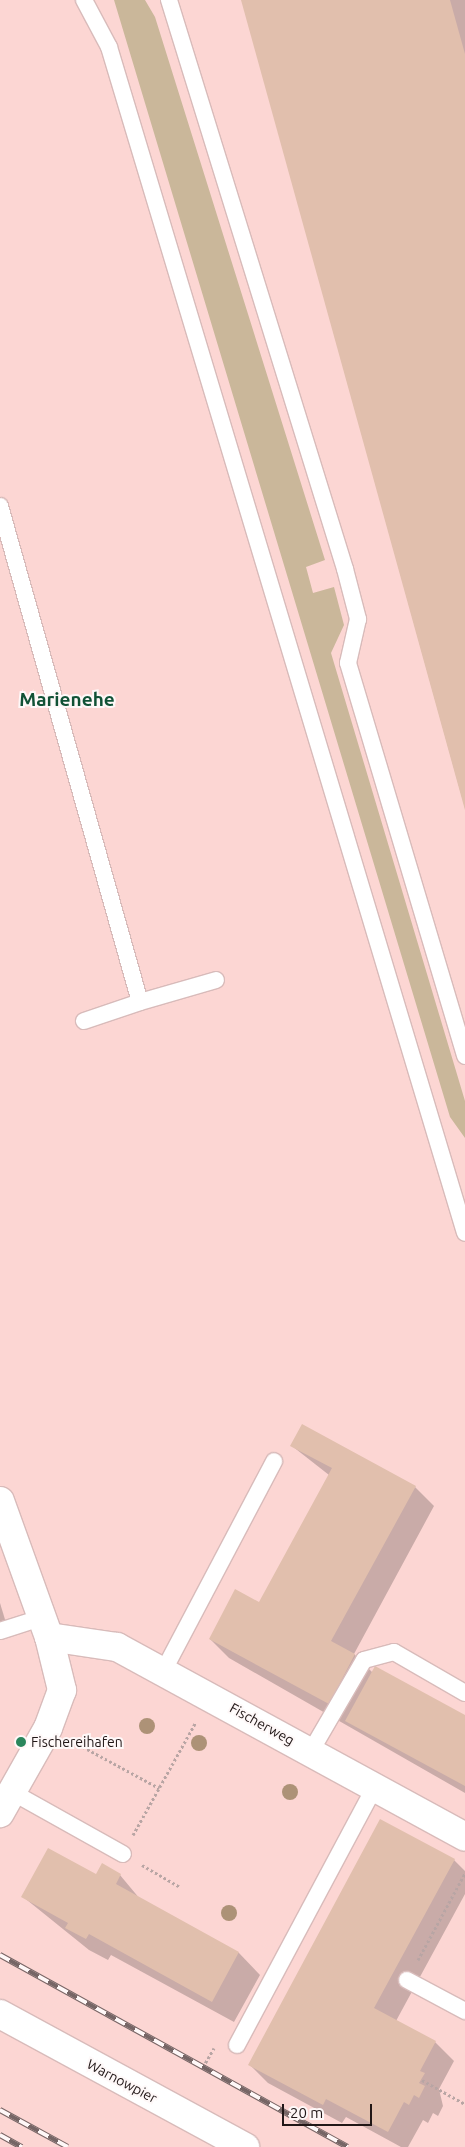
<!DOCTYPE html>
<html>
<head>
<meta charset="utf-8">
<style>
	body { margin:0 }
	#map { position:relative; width:465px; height:2147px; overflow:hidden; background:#fee6e5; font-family:Ubuntu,sans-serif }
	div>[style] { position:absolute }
	.built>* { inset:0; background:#fcd6d3 }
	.green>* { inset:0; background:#cab79a }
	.shadow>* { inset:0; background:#0003 }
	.building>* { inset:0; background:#e1bfad }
	.path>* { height:3px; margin-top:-1.5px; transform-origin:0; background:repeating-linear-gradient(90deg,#b8a5a4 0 2.5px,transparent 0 5px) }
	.roads { filter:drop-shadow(1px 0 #d8bbba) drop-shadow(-1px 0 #d8bbba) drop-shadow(0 1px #d8bbba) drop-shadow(0 -1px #d8bbba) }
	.service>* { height:16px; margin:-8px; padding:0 8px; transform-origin:8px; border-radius:8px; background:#fff }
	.minor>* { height:28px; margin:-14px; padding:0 14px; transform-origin:14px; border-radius:14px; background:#fff }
	.rail>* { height:5.5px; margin-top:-2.75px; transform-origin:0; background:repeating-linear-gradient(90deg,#fef8f8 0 11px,#766666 0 22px); box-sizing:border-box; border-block:1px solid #766666 }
	.trees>* { width:16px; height:16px; margin:-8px; border-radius:50%; background:#ad9277 }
	.dots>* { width:14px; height:14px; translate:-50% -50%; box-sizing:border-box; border:2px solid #fef8f8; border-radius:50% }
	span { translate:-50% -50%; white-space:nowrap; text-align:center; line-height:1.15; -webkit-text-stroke:4px #fef8f8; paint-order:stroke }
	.street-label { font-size:14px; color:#211717 }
	.poi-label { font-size:14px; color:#211717 }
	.left { translate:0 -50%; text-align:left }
	.district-label { font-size:19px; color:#115236; font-weight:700 }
	.scale { position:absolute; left:282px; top:2104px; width:90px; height:22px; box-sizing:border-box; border:2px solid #211717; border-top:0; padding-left:6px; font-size:15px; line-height:18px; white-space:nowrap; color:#211717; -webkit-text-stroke:4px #fef8f8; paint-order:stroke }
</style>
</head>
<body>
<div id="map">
	<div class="built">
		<div style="clip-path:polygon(0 0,465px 0,465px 2147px,0 2147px)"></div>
	</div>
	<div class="green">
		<div style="clip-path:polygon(114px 0,145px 0,155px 17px,325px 560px,306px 567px,313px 593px,334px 587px,344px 625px,331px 653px,465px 1101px,465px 1138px,450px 1117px)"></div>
	</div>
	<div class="shadow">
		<div style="clip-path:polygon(242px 0,465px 0,465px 808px)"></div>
		<div style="clip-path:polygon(292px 1446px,415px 1487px,434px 1506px,354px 1654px,373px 1673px,465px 1717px,465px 1793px,229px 1658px,210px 1639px,260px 1603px,329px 1475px)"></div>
		<div style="clip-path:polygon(0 1603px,7px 1626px,0 1628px)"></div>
		<div style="clip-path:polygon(454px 1860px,465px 1871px,465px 1894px,396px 2021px,435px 2042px,454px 2061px,439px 2089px,443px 2106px,438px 2116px,433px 2113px,428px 2123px,423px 2120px,408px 2147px,401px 2147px,346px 2117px,342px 2123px,268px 2083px,249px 2064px)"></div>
		<div style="clip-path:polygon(120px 1875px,140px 1899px,239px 1953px,260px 1975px,234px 2022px,111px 1955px,108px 1960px,89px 1950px,22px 1896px,96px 1876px)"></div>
	</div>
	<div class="building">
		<div style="clip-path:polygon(241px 0,450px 0,465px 54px,465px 810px)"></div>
		<div style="clip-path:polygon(302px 1424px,416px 1486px,331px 1641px,355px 1654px,329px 1704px,209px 1639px,235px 1589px,259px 1602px,332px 1468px,290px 1446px)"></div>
		<div style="clip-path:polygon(375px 1666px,465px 1715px,465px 1786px,345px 1721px)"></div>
		<div style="clip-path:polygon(380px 1819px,455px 1859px,374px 2008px,436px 2041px,420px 2071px,425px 2073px,419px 2083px,425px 2086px,419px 2098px,414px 2095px,409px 2105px,404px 2102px,388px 2132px,326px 2099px,323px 2105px,248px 2065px)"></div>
		<div style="clip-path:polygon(48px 1848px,96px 1874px,102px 1863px,121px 1874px,116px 1884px,239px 1952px,212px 2002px,89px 1934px,86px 1939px,65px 1928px,68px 1923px,21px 1897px)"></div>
	</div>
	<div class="path">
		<div style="left:74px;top:1742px;width:97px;rotate:28.4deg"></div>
		<div style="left:133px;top:1835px;width:129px;rotate:-60.9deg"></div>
		<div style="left:142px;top:1865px;width:44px;rotate:30.1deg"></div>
		<div style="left:418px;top:1960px;width:99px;rotate:-61.6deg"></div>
		<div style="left:203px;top:2067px;width:22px;rotate:-60deg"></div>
		<div style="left:422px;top:2080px;width:49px;rotate:29.2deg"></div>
	</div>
	<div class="roads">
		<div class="service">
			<div style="left:84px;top:0;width:53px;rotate:62deg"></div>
			<div style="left:109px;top:47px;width:1238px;rotate:73.29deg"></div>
			<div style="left:169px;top:0;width:596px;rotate:72.81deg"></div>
			<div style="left:345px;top:569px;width:52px;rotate:75.4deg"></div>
			<div style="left:358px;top:619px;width:45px;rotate:102.8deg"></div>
			<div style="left:348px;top:663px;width:410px;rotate:73.4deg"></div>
			<div style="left:0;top:506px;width:515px;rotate:74.24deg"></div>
			<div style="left:140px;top:1002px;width:79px;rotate:-16.1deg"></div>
			<div style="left:84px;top:1021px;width:59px;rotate:-18.7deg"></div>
			<div style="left:0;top:1631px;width:43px;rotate:-17.6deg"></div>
			<div style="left:164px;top:1670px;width:236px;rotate:-62.2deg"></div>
			<div style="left:311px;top:1751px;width:105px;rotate:-59.8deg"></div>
			<div style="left:364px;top:1660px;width:31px;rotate:-15deg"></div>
			<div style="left:394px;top:1652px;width:82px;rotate:30deg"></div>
			<div style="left:12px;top:1792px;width:127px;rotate:29.2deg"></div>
			<div style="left:407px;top:1980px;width:66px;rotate:28.1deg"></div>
			<div style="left:237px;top:2045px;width:293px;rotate:-61.9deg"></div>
		</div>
		<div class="minor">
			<div style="left:0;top:1501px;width:145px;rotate:70.2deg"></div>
			<div style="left:49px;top:1637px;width:55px;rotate:76.2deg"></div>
			<div style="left:62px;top:1690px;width:40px;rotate:110.2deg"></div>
			<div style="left:48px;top:1728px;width:98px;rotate:119.5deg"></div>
			<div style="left:49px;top:1637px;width:69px;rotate:8.4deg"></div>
			<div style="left:117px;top:1647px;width:396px;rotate:28.6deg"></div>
			<div style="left:0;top:2014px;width:279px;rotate:28.5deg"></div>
		</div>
	</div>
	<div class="rail">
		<div style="left:0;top:1955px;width:397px;rotate:28.9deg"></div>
		<div style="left:0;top:2110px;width:77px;rotate:28.6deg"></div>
		<div style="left:0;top:2135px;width:25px;rotate:29deg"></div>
	</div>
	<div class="trees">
		<div style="left:147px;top:1726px"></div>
		<div style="left:199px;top:1743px"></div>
		<div style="left:290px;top:1792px"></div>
		<div style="left:229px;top:1913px"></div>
	</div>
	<div class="dots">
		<div style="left:21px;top:1742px;background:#2a865c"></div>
	</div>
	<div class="street-label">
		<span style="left:262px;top:1724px;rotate:29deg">Fischerweg</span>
		<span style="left:122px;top:2081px;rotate:28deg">Warnowpier</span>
	</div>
	<div class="poi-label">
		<span class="left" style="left:31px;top:1742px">Fischereihafen</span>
	</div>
	<div class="district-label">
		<span style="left:67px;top:700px">Marienehe</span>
	</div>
	<div class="scale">20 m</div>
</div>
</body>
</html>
